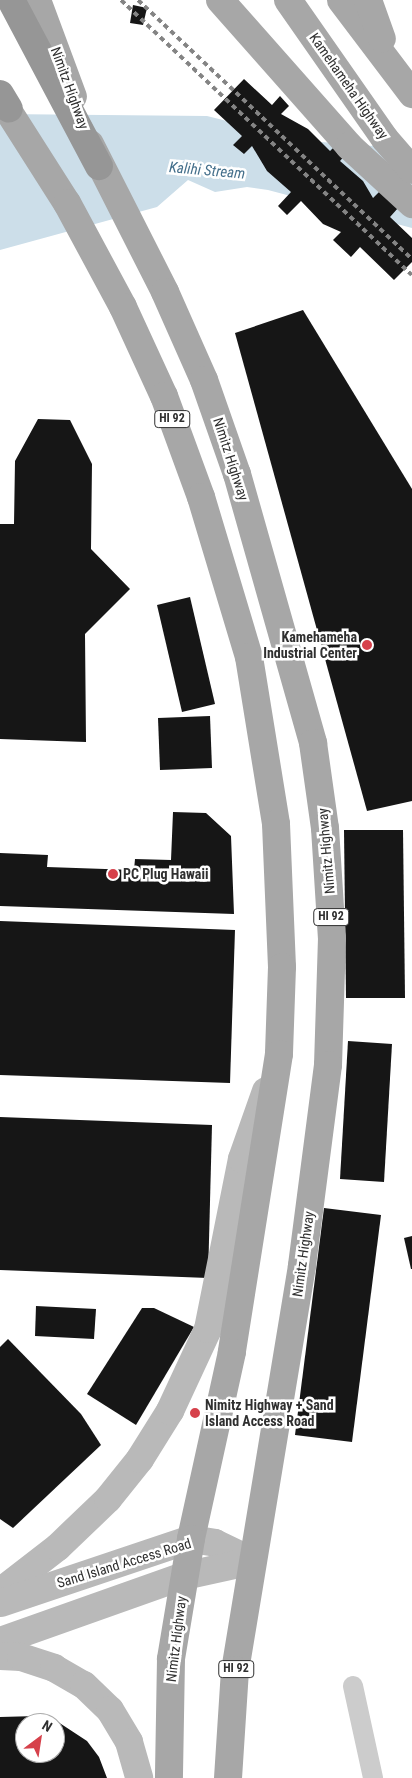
<!DOCTYPE html>
<html>
<head>
<meta charset="utf-8">
<style>
	body { margin:0 }
	#map { position:relative; width:412px; height:1778px; overflow:hidden; background:#fff; font-family:"Roboto Condensed",sans-serif }
	div>[style] { position:absolute }
	.water>* { inset:0; background:#ccdee9 }
	.building>* { inset:0; background:#161616 }
	.street>* { height:20px; margin:-10px; padding:0 10px; transform-origin:10px; border-radius:10px; background:#ccc }
	.secondary>* { height:28px; margin:-14px; padding:0 14px; transform-origin:14px; border-radius:14px; background:#b9b9b9 }
	.primary>* { height:28px; margin:-14px; padding:0 14px; transform-origin:14px; border-radius:14px; background:#a7a7a7 }
	.highway>* { height:28px; margin:-14px; padding:0 14px; transform-origin:14px; border-radius:14px; background:#969696 }
	.rail>* { height:4px; margin-top:-2px; transform-origin:0; background:repeating-linear-gradient(90deg,#848484 0 5px,transparent 0 9px) }
	.dots>* { width:14px; height:14px; translate:-50% -50%; box-sizing:border-box; border:2px solid #fff; border-radius:50% }
	span { translate:-50% -50%; white-space:nowrap; text-align:center; line-height:1.15; -webkit-text-stroke:5px #fff; paint-order:stroke }
	.shield-label span { padding:1px 4px; background:#fff; border:1px solid; border-radius:4px; -webkit-text-stroke-width:0 }
	.shield-label { font-size:12px; color:#2f2f2f; font-weight:700 }
	.street-label { font-size:14px; color:#2f2f2f }
	.poi-label { font-size:14px; color:#2f2f2f; font-weight:700 }
	.right { translate:-100% -50%; text-align:right }
	.left { translate:0 -50%; text-align:left }
	.water-label { font-size:15px; color:#446f8b; font-style:italic }
	.north { position:absolute; left:15px; top:1713px; width:50px; height:50px; box-sizing:border-box; background:#fff; border:1px solid #acacac; border-radius:50%; rotate:31deg; font-size:14px; font-weight:700; line-height:20px; text-align:center; color:#2f2f2f }
	.north::after { content:''; display:block; margin:auto; width:18px; height:22px; background:#d6414b; clip-path:polygon(50% 0,100% 100%,50% 72%,0 100%) }
</style>
</head>
<body>
<div id="map">
	<div class="water">
		<div style="clip-path:polygon(0 114px,207px 116px,308px 141px,412px 149px,412px 228px,268px 190px,247px 187px,215px 192px,188px 180px,157px 207px,0 250px)"></div>
	</div>
	<div class="building">
		<div style="clip-path:polygon(133px 5px,147px 8px,143px 25px,130px 23px)"></div>
		<div style="clip-path:polygon(244px 79px,272px 105px,280px 96px,289px 106px,281px 114px,308px 129px,330px 151px,344px 137px,353px 146px,340px 161px,363px 181px,373px 198px,380px 191px,398px 208px,390px 217px,412px 238px,412px 262px,394px 280px,360px 247px,351px 257px,333px 240px,341px 232px,323px 224px,301px 201px,287px 215px,278px 206px,291px 192px,267px 171px,252px 146px,244px 154px,233px 145px,242px 136px,214px 110px)"></div>
		<div style="clip-path:polygon(303px 310px,412px 489px,412px 801px,367px 811px,235px 333px)"></div>
		<div style="clip-path:polygon(38px 419px,70px 420px,92px 464px,91px 549px,130px 589px,85px 634px,86px 742px,0 739px,0 524px,14px 524px,15px 461px)"></div>
		<div style="clip-path:polygon(190px 597px,215px 704px,182px 712px,157px 605px)"></div>
		<div style="clip-path:polygon(210px 716px,212px 768px,160px 770px,158px 718px)"></div>
		<div style="clip-path:polygon(173px 812px,206px 813px,231px 836px,234px 914px,0 906px,0 853px,48px 855px,47px 867px,134px 870px,135px 859px,171px 860px)"></div>
		<div style="clip-path:polygon(344px 830px,403px 830px,405px 998px,346px 998px)"></div>
		<div style="clip-path:polygon(0 921px,235px 930px,230px 1083px,0 1075px)"></div>
		<div style="clip-path:polygon(348px 1041px,392px 1044px,384px 1182px,340px 1179px)"></div>
		<div style="clip-path:polygon(0 1117px,212px 1125px,208px 1278px,0 1270px)"></div>
		<div style="clip-path:polygon(324px 1208px,381px 1215px,352px 1442px,295px 1435px)"></div>
		<div style="clip-path:polygon(412px 1236px,412px 1269px,411px 1269px,404px 1238px)"></div>
		<div style="clip-path:polygon(36px 1306px,96px 1309px,94px 1339px,35px 1336px)"></div>
		<div style="clip-path:polygon(142px 1308px,154px 1308px,194px 1327px,136px 1425px,87px 1394px)"></div>
		<div style="clip-path:polygon(8px 1339px,81px 1414px,101px 1445px,13px 1528px,0 1519px,0 1347px)"></div>
		<div style="clip-path:polygon(evenodd,37px 1716px,55px 1720px,87px 1741px,99px 1757px,107px 1778px,0 1778px,0 1717px,37px 1716px,25px 1723px,55px 1723px,55px 1753px,25px 1753px,25px 1723px)"></div>
	</div>
	<div class="street">
		<div style="left:353px;top:1686px;width:94px;rotate:77.7deg"></div>
	</div>
	<div class="secondary">
		<div style="left:0;top:1592px;width:73px;rotate:-37.8deg"></div>
		<div style="left:58px;top:1547px;width:69px;rotate:-43.8deg"></div>
		<div style="left:108px;top:1499px;width:51px;rotate:-51.3deg"></div>
		<div style="left:140px;top:1459px;width:57px;rotate:-58deg"></div>
		<div style="left:170px;top:1411px;width:90px;rotate:-65.1deg"></div>
		<div style="left:208px;top:1329px;width:173px;rotate:-78.7deg"></div>
		<div style="left:242px;top:1159px;width:72px;rotate:-70.6deg"></div>
		<div style="left:1px;top:1603px;width:200px;rotate:-18.6deg"></div>
		<div style="left:191px;top:1539px;width:24px;rotate:9deg"></div>
		<div style="left:215px;top:1543px;width:41px;rotate:25.9deg"></div>
		<div style="left:0;top:1641px;width:195px;rotate:-19.5deg"></div>
		<div style="left:184px;top:1576px;width:70px;rotate:-12.4deg"></div>
		<div style="left:0;top:1656px;width:21px;rotate:3deg"></div>
		<div style="left:21px;top:1657px;width:35px;rotate:18deg"></div>
		<div style="left:54px;top:1668px;width:34px;rotate:30deg"></div>
		<div style="left:84px;top:1685px;width:36px;rotate:44deg"></div>
		<div style="left:110px;top:1710px;width:37px;rotate:59deg"></div>
		<div style="left:129px;top:1742px;width:37px;rotate:74deg"></div>
	</div>
	<div class="primary">
		<div style="left:37px;top:0;width:103px;rotate:69.6deg"></div>
		<div style="left:220px;top:0;width:195px;rotate:48.5deg"></div>
		<div style="left:349px;top:146px;width:86px;rotate:42.6deg"></div>
		<div style="left:288px;top:0;width:169px;rotate:55.1deg"></div>
		<div style="left:385px;top:139px;width:41px;rotate:48.9deg"></div>
		<div style="left:341px;top:0;width:118px;rotate:52.9deg"></div>
		<div style="left:368px;top:0;width:41px;rotate:70.3deg"></div>
		<div style="left:0;top:98px;width:125px;rotate:57.5deg"></div>
		<div style="left:67px;top:203px;width:118px;rotate:61.7deg"></div>
		<div style="left:123px;top:307px;width:98px;rotate:65.3deg"></div>
		<div style="left:164px;top:396px;width:108px;rotate:69.9deg"></div>
		<div style="left:201px;top:497px;width:167px;rotate:73.3deg"></div>
		<div style="left:249px;top:657px;width:169px;rotate:80.8deg"></div>
		<div style="left:276px;top:824px;width:143px;rotate:87.6deg"></div>
		<div style="left:282px;top:967px;width:87px;rotate:92deg"></div>
		<div style="left:279px;top:1054px;width:302px;rotate:99deg"></div>
		<div style="left:232px;top:1352px;width:191px;rotate:102.4deg"></div>
		<div style="left:191px;top:1539px;width:122px;rotate:99.5deg"></div>
		<div style="left:171px;top:1659px;width:119px;rotate:91deg"></div>
		<div style="left:90px;top:144px;width:166px;rotate:63.1deg"></div>
		<div style="left:165px;top:292px;width:96px;rotate:66.1deg"></div>
		<div style="left:204px;top:380px;width:100px;rotate:70.7deg"></div>
		<div style="left:237px;top:474px;width:280px;rotate:74.2deg"></div>
		<div style="left:313px;top:743px;width:86px;rotate:82deg"></div>
		<div style="left:325px;top:828px;width:110px;rotate:86.4deg"></div>
		<div style="left:332px;top:938px;width:127px;rotate:91.8deg"></div>
		<div style="left:328px;top:1065px;width:203px;rotate:97.4deg"></div>
		<div style="left:302px;top:1266px;width:410px;rotate:99.4deg"></div>
		<div style="left:235px;top:1670px;width:108px;rotate:93.7deg"></div>
	</div>
	<div class="highway">
		<div style="left:11px;top:0;width:188px;rotate:62.1deg"></div>
		<div style="left:0;top:94px;width:17px;rotate:59deg"></div>
	</div>
	<div class="rail">
		<div style="left:121px;top:0;width:400px;rotate:43.4deg"></div>
		<div style="left:138px;top:0;width:377px;rotate:43.4deg"></div>
	</div>
	<div class="dots">
		<div style="left:367px;top:645px;background:#d6414b"></div>
		<div style="left:113px;top:874px;background:#d6414b"></div>
		<div style="left:195px;top:1413px;background:#d6414b"></div>
	</div>
	<div class="shield-label">
		<span style="left:172px;top:419px">HI 92</span>
		<span style="left:331px;top:917px">HI 92</span>
		<span style="left:236px;top:1669px">HI 92</span>
	</div>
	<div class="street-label">
		<span style="left:349px;top:86px;rotate:55deg">Kamehameha Highway</span>
		<span style="left:70px;top:88px;rotate:70deg">Nimitz Highway</span>
		<span style="left:231px;top:459px;rotate:72deg">Nimitz Highway</span>
		<span style="left:326px;top:851px;rotate:-95deg">Nimitz Highway</span>
		<span style="left:303px;top:1254px;rotate:-82deg">Nimitz Highway</span>
		<span style="left:124px;top:1563px;rotate:-17deg">Sand Island Access Road</span>
		<span style="left:176px;top:1639px;rotate:-83deg">Nimitz Highway</span>
	</div>
	<div class="poi-label">
		<span class="right" style="left:357px;top:645px">Kamehameha<br>Industrial Center</span>
		<span class="left" style="left:123px;top:874px">PC Plug Hawaii</span>
		<span class="left" style="left:205px;top:1413px">Nimitz Highway + Sand<br>Island Access Road</span>
	</div>
	<div class="water-label">
		<span style="left:207px;top:171px;rotate:5deg">Kalihi Stream</span>
	</div>
	<div class="north">N</div>
</div>
</body>
</html>
